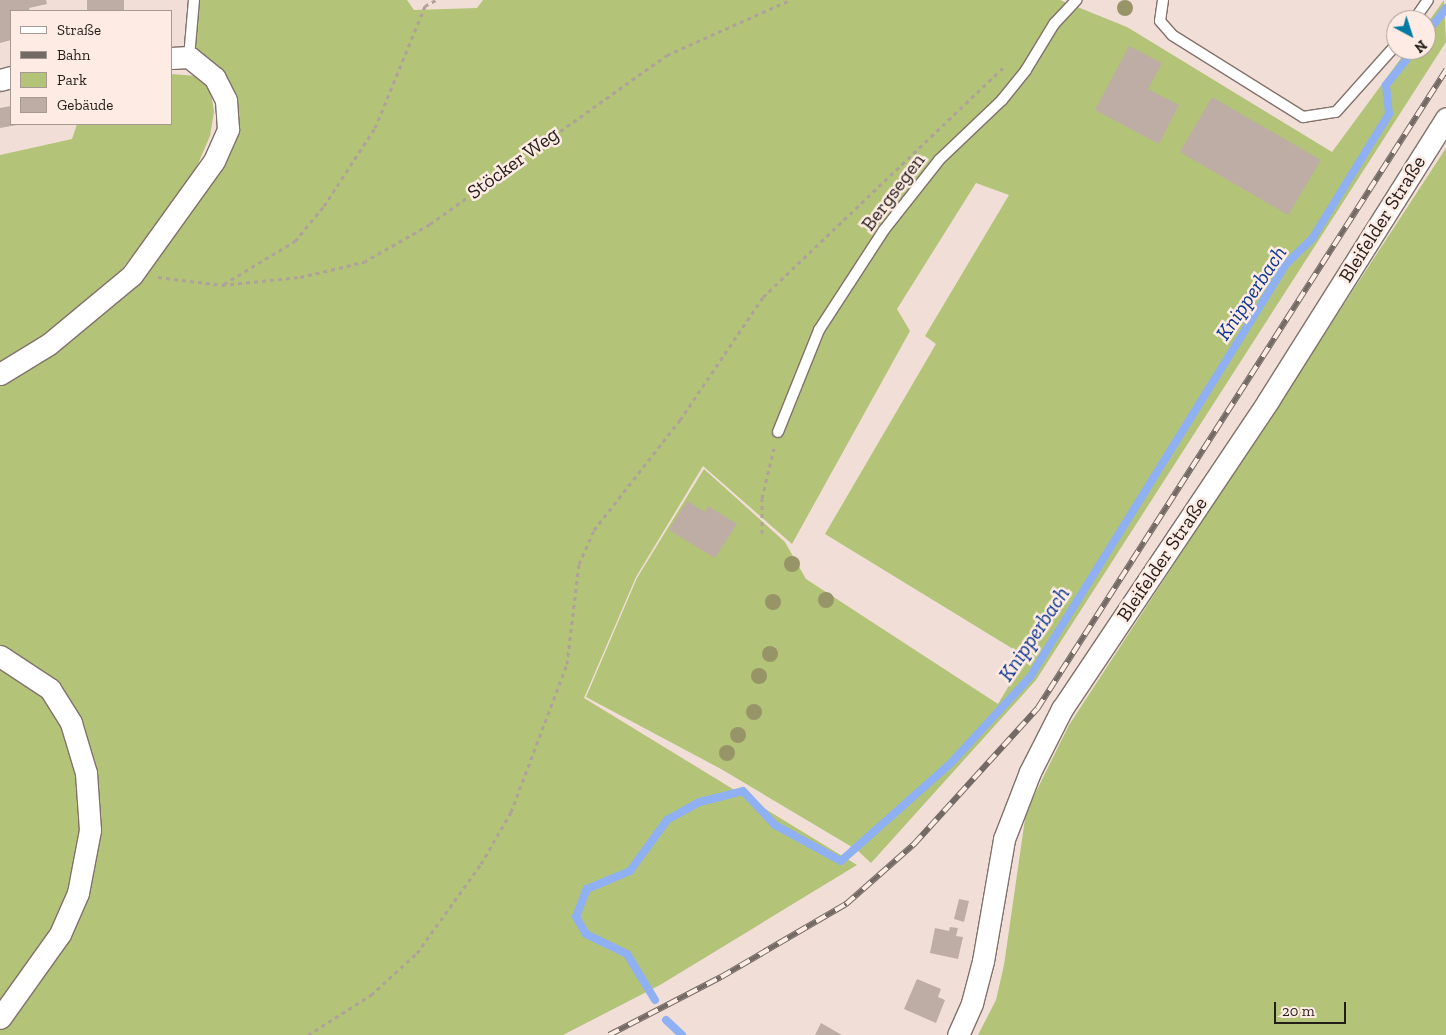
<!DOCTYPE html>
<html>
<head>
<meta charset="utf-8">
<style>
	body { margin:0 }
	#map { position:relative; width:1446px; height:1035px; overflow:hidden; background:#f1dfd7; font-family:"Zilla Slab",serif }
	div>[style] { position:absolute }
	.green>* { inset:0; background:#b3c378 }
	.stream>* { height:8px; margin:-4px; padding:0 4px; transform-origin:4px; border-radius:4px; background:#8fb1f3 }
	.building>* { inset:0; background:#beada5 }
	.path>* { height:3px; margin-top:-1.5px; transform-origin:0; background:repeating-linear-gradient(90deg,#b0a19b 0 4px,transparent 0 8px) }
	.roads { filter:drop-shadow(1px 0 #81716a) drop-shadow(-1px 0 #81716a) drop-shadow(0 1px #81716a) drop-shadow(0 -1px #81716a) }
	.service>* { height:10px; margin:-5px; padding:0 5px; transform-origin:5px; border-radius:5px; background:#fff }
	.minor>* { height:21px; margin:-10.5px; padding:0 10.5px; transform-origin:10.5px; border-radius:10.5px; background:#fff }
	.rail>* { height:5.5px; margin-top:-2.75px; transform-origin:0; background:repeating-linear-gradient(90deg,#feece4 0 11px,#746a65 0 22px); box-sizing:border-box; border-block:1px solid #746a65 }
	.trees>* { width:16px; height:16px; margin:-8px; border-radius:50%; background:#979568 }
	span { translate:-50% -50%; white-space:nowrap; text-align:center; line-height:1.15; -webkit-text-stroke:5px #feece4; paint-order:stroke }
	.street-label { font-size:20px; color:#231d1a }
	.water-label { font-size:21px; color:#0c3590; font-style:italic }
	.legend { position:absolute; left:10px; top:10px; width:162px; height:115px; box-sizing:border-box; background:#feece4; border:1px solid #a69993; margin:0; padding:6px 9px; list-style:none; font-size:15px; color:#231d1a }
	.legend li { display:flex; align-items:center; gap:10px; height:25px }
	.legend b { width:25px; border:1px solid #a69993 }
	.north { position:absolute; left:1386px; top:10px; width:50px; height:50px; box-sizing:border-box; background:#feece4; border:1px solid #a69993; border-radius:50%; rotate:140deg; font-size:14px; font-weight:700; line-height:20px; text-align:center; color:#231d1a }
	.north::after { content:''; display:block; margin:auto; width:18px; height:22px; background:#027aa2; clip-path:polygon(50% 0,100% 100%,50% 72%,0 100%) }
	.scale { position:absolute; left:1274px; top:1002px; width:72px; height:22px; box-sizing:border-box; border:2px solid #231d1a; border-top:0; padding-left:6px; font-size:15px; line-height:18px; white-space:nowrap; color:#231d1a; -webkit-text-stroke:4px #feece4; paint-order:stroke }
</style>
</head>
<body>
<div id="map">
	<div class="green">
		<div style="clip-path:polygon(198px 0,407px 0,414px 10px,477px 8px,483px 0,1060px 0,1127px 27px,1332px 152px,1407px 50px,1426px 50px,1426px 25px,1444px 0,1446px 42px,1036px 680px,871px 863px,857px 850px,721px 769px,586px 697px,637px 578px,704px 469px,785px 542px,806px 579px,998px 704px,1026px 657px,825px 534px,936px 344px,925px 336px,1009px 195px,976px 183px,897px 309px,910px 331px,792px 544px,703px 466px,636px 577px,584px 698px,857px 865px,660px 985px,563px 1035px,0 1035px,0 1028px,18px 1007px,88px 893px,97px 856px,98px 812px,86px 737px,0 649px,0 383px,144px 276px,237px 111px,195px 54px)"></div>
		<div style="clip-path:polygon(171px 74px,197px 76px,211px 92px,214px 112px,210px 136px,191px 180px,118px 274px,47px 334px,0 362px,0 155px,72px 139px,77px 124px,171px 124px)"></div>
		<div style="clip-path:polygon(1446px 148px,1446px 1035px,978px 1035px,996px 1000px,1004px 965px,1026px 812px,1069px 725px)"></div>
		<div style="clip-path:polygon(0 664px,49px 701px,77px 757px,81px 856px,54px 928px,0 1003px)"></div>
	</div>
	<div class="stream">
		<div style="left:1426px;top:34px;width:33px;rotate:-52deg"></div>
		<div style="left:655px;top:1000px;width:54px;rotate:-121.3deg"></div>
		<div style="left:627px;top:954px;width:46px;rotate:-154deg"></div>
		<div style="left:586px;top:934px;width:20px;rotate:-120deg"></div>
		<div style="left:576px;top:917px;width:30px;rotate:-69deg"></div>
		<div style="left:587px;top:889px;width:47px;rotate:-22.7deg"></div>
		<div style="left:630px;top:871px;width:63px;rotate:-54deg"></div>
		<div style="left:667px;top:820px;width:38px;rotate:-29deg"></div>
		<div style="left:700px;top:802px;width:44px;rotate:-14.3deg"></div>
		<div style="left:743px;top:791px;width:47px;rotate:46.7deg"></div>
		<div style="left:775px;top:825px;width:75px;rotate:28.6deg"></div>
		<div style="left:841px;top:861px;width:147px;rotate:-41.7deg"></div>
		<div style="left:951px;top:763px;width:117px;rotate:-47.4deg"></div>
		<div style="left:1030px;top:677px;width:487px;rotate:-58.2deg"></div>
		<div style="left:1287px;top:263px;width:35px;rotate:-44deg"></div>
		<div style="left:1312px;top:239px;width:147px;rotate:-58.4deg"></div>
		<div style="left:1389px;top:114px;width:29px;rotate:-96deg"></div>
		<div style="left:1386px;top:85px;width:45px;rotate:-51.3deg"></div>
		<div style="left:666px;top:1020px;width:22px;rotate:43deg"></div>
	</div>
	<div class="building">
		<div style="clip-path:polygon(0 0,46px 0,47px 4px,29px 8px,30px 11px,11px 11px,11px 40px,0 43px)"></div>
		<div style="clip-path:polygon(87px 0,124px 0,124px 11px,87px 11px)"></div>
		<div style="clip-path:polygon(1129px 46px,1162px 63px,1148px 89px,1179px 105px,1159px 144px,1095px 110px)"></div>
		<div style="clip-path:polygon(1212px 97px,1321px 160px,1288px 215px,1180px 152px)"></div>
		<div style="clip-path:polygon(11px 106px,11px 124px,17px 125px,0 128px,0 108px)"></div>
		<div style="clip-path:polygon(687px 501px,705px 512px,708px 506px,737px 524px,715px 558px,669px 530px)"></div>
		<div style="clip-path:polygon(959px 899px,969px 901px,964px 922px,954px 919px)"></div>
		<div style="clip-path:polygon(950px 927px,958px 928px,956px 936px,963px 937px,958px 959px,930px 953px,935px 928px,949px 931px)"></div>
		<div style="clip-path:polygon(917px 979px,941px 989px,938px 997px,945px 1000px,936px 1023px,904px 1009px)"></div>
		<div style="clip-path:polygon(821px 1023px,842px 1035px,815px 1035px)"></div>
	</div>
	<div class="path">
		<div style="left:158px;top:277px;width:64px;rotate:7.1deg"></div>
		<div style="left:222px;top:285px;width:78px;rotate:-5.9deg"></div>
		<div style="left:300px;top:277px;width:66px;rotate:-13.2deg"></div>
		<div style="left:364px;top:262px;width:76px;rotate:-29.9deg"></div>
		<div style="left:430px;top:224px;width:291px;rotate:-35.5deg"></div>
		<div style="left:667px;top:55px;width:135px;rotate:-24.1deg"></div>
		<div style="left:224px;top:284px;width:83px;rotate:-31.2deg"></div>
		<div style="left:295px;top:241px;width:45px;rotate:-50.4deg"></div>
		<div style="left:324px;top:206px;width:93px;rotate:-56.8deg"></div>
		<div style="left:375px;top:128px;width:132px;rotate:-67.7deg"></div>
		<div style="left:425px;top:6px;width:13px;rotate:-29deg"></div>
		<div style="left:762px;top:533px;width:35px;rotate:-90deg"></div>
		<div style="left:762px;top:498px;width:51px;rotate:-76.5deg"></div>
		<div style="left:308px;top:1035px;width:75px;rotate:-32.4deg"></div>
		<div style="left:371px;top:995px;width:62px;rotate:-42.4deg"></div>
		<div style="left:417px;top:953px;width:110px;rotate:-54.3deg"></div>
		<div style="left:481px;top:864px;width:60px;rotate:-60deg"></div>
		<div style="left:511px;top:812px;width:158px;rotate:-69.3deg"></div>
		<div style="left:567px;top:664px;width:101px;rotate:-83.2deg"></div>
		<div style="left:579px;top:564px;width:37px;rotate:-66deg"></div>
		<div style="left:594px;top:530px;width:140px;rotate:-52deg"></div>
		<div style="left:680px;top:420px;width:148px;rotate:-56deg"></div>
		<div style="left:763px;top:297px;width:336px;rotate:-43.7deg"></div>
	</div>
	<div class="roads">
		<div class="service">
			<div style="left:1163px;top:0;width:21px;rotate:98deg"></div>
			<div style="left:1160px;top:21px;width:18px;rotate:49deg"></div>
			<div style="left:1172px;top:35px;width:155px;rotate:32deg"></div>
			<div style="left:1303px;top:117px;width:33px;rotate:-9deg"></div>
			<div style="left:1336px;top:112px;width:90px;rotate:-48.2deg"></div>
			<div style="left:1414px;top:20px;width:24px;rotate:-55deg"></div>
			<div style="left:189px;top:57px;width:57px;rotate:-85deg"></div>
			<div style="left:778px;top:432px;width:110px;rotate:-68.1deg"></div>
			<div style="left:819px;top:330px;width:119px;rotate:-57deg"></div>
			<div style="left:884px;top:230px;width:89px;rotate:-51.8deg"></div>
			<div style="left:939px;top:160px;width:87px;rotate:-43.6deg"></div>
			<div style="left:1002px;top:100px;width:38px;rotate:-51deg"></div>
			<div style="left:1026px;top:70px;width:54px;rotate:-58.7deg"></div>
			<div style="left:1054px;top:24px;width:33px;rotate:-47deg"></div>
		</div>
		<div class="minor">
			<div style="left:0;top:80px;width:11px;rotate:-15deg"></div>
			<div style="left:0;top:374px;width:57px;rotate:-31.5deg"></div>
			<div style="left:49px;top:344px;width:108px;rotate:-39.7deg"></div>
			<div style="left:132px;top:275px;width:140px;rotate:-54.3deg"></div>
			<div style="left:214px;top:161px;width:35px;rotate:-66deg"></div>
			<div style="left:228px;top:129px;width:29px;rotate:-94deg"></div>
			<div style="left:226px;top:100px;width:25px;rotate:-117deg"></div>
			<div style="left:215px;top:78px;width:33px;rotate:-141deg"></div>
			<div style="left:189px;top:57px;width:18px;rotate:177deg"></div>
			<div style="left:0;top:656px;width:60px;rotate:33.4deg"></div>
			<div style="left:50px;top:689px;width:40px;rotate:58deg"></div>
			<div style="left:71px;top:723px;width:52px;rotate:73.3deg"></div>
			<div style="left:86px;top:773px;width:57px;rotate:86deg"></div>
			<div style="left:90px;top:830px;width:64px;rotate:100.8deg"></div>
			<div style="left:78px;top:893px;width:45px;rotate:113.7deg"></div>
			<div style="left:60px;top:934px;width:103px;rotate:125.5deg"></div>
			<div style="left:958px;top:1035px;width:35px;rotate:-66deg"></div>
			<div style="left:972px;top:1003px;width:43px;rotate:-75.3deg"></div>
			<div style="left:983px;top:961px;width:124px;rotate:-80.2deg"></div>
			<div style="left:1004px;top:839px;width:72px;rotate:-68.8deg"></div>
			<div style="left:1030px;top:772px;width:71px;rotate:-63.1deg"></div>
			<div style="left:1062px;top:709px;width:371px;rotate:-56.2deg"></div>
			<div style="left:1268px;top:401px;width:334px;rotate:-57.8deg"></div>
		</div>
	</div>
	<div class="rail">
		<div style="left:609px;top:1035px;width:126px;rotate:-27.4deg"></div>
		<div style="left:721px;top:977px;width:145px;rotate:-30.3deg"></div>
		<div style="left:846px;top:904px;width:91px;rotate:-41.4deg"></div>
		<div style="left:914px;top:844px;width:183px;rotate:-47.7deg"></div>
		<div style="left:1037px;top:709px;width:759px;rotate:-57.38deg"></div>
	</div>
	<div class="trees">
		<div style="left:1125px;top:8px"></div>
		<div style="left:792px;top:564px"></div>
		<div style="left:826px;top:600px"></div>
		<div style="left:773px;top:602px"></div>
		<div style="left:770px;top:654px"></div>
		<div style="left:759px;top:676px"></div>
		<div style="left:754px;top:712px"></div>
		<div style="left:738px;top:735px"></div>
		<div style="left:727px;top:753px"></div>
	</div>
	<div class="street-label">
		<span style="left:513px;top:163px;rotate:-36deg">Stöcker Weg</span>
		<span style="left:893px;top:192px;rotate:-53deg">Bergsegen</span>
		<span style="left:1382px;top:219px;rotate:-58deg">Bleifelder Straße</span>
		<span style="left:1162px;top:559px;rotate:-56deg">Bleifelder Straße</span>
	</div>
	<div class="water-label">
		<span style="left:1251px;top:293px;rotate:-56deg">Knipperbach</span>
		<span style="left:1034px;top:634px;rotate:-56deg">Knipperbach</span>
	</div>
	<ul class="legend">
	<li><b style="height:6px;background:#fff"></b>Straße</li>
	<li><b style="height:6px;background:#746a65"></b>Bahn</li>
	<li><b style="height:14px;background:#b3c378"></b>Park</li>
	<li><b style="height:14px;background:#beada5"></b>Gebäude</li>
	</ul>
	<div class="north">N</div>
	<div class="scale">20 m</div>
</div>
</body>
</html>
